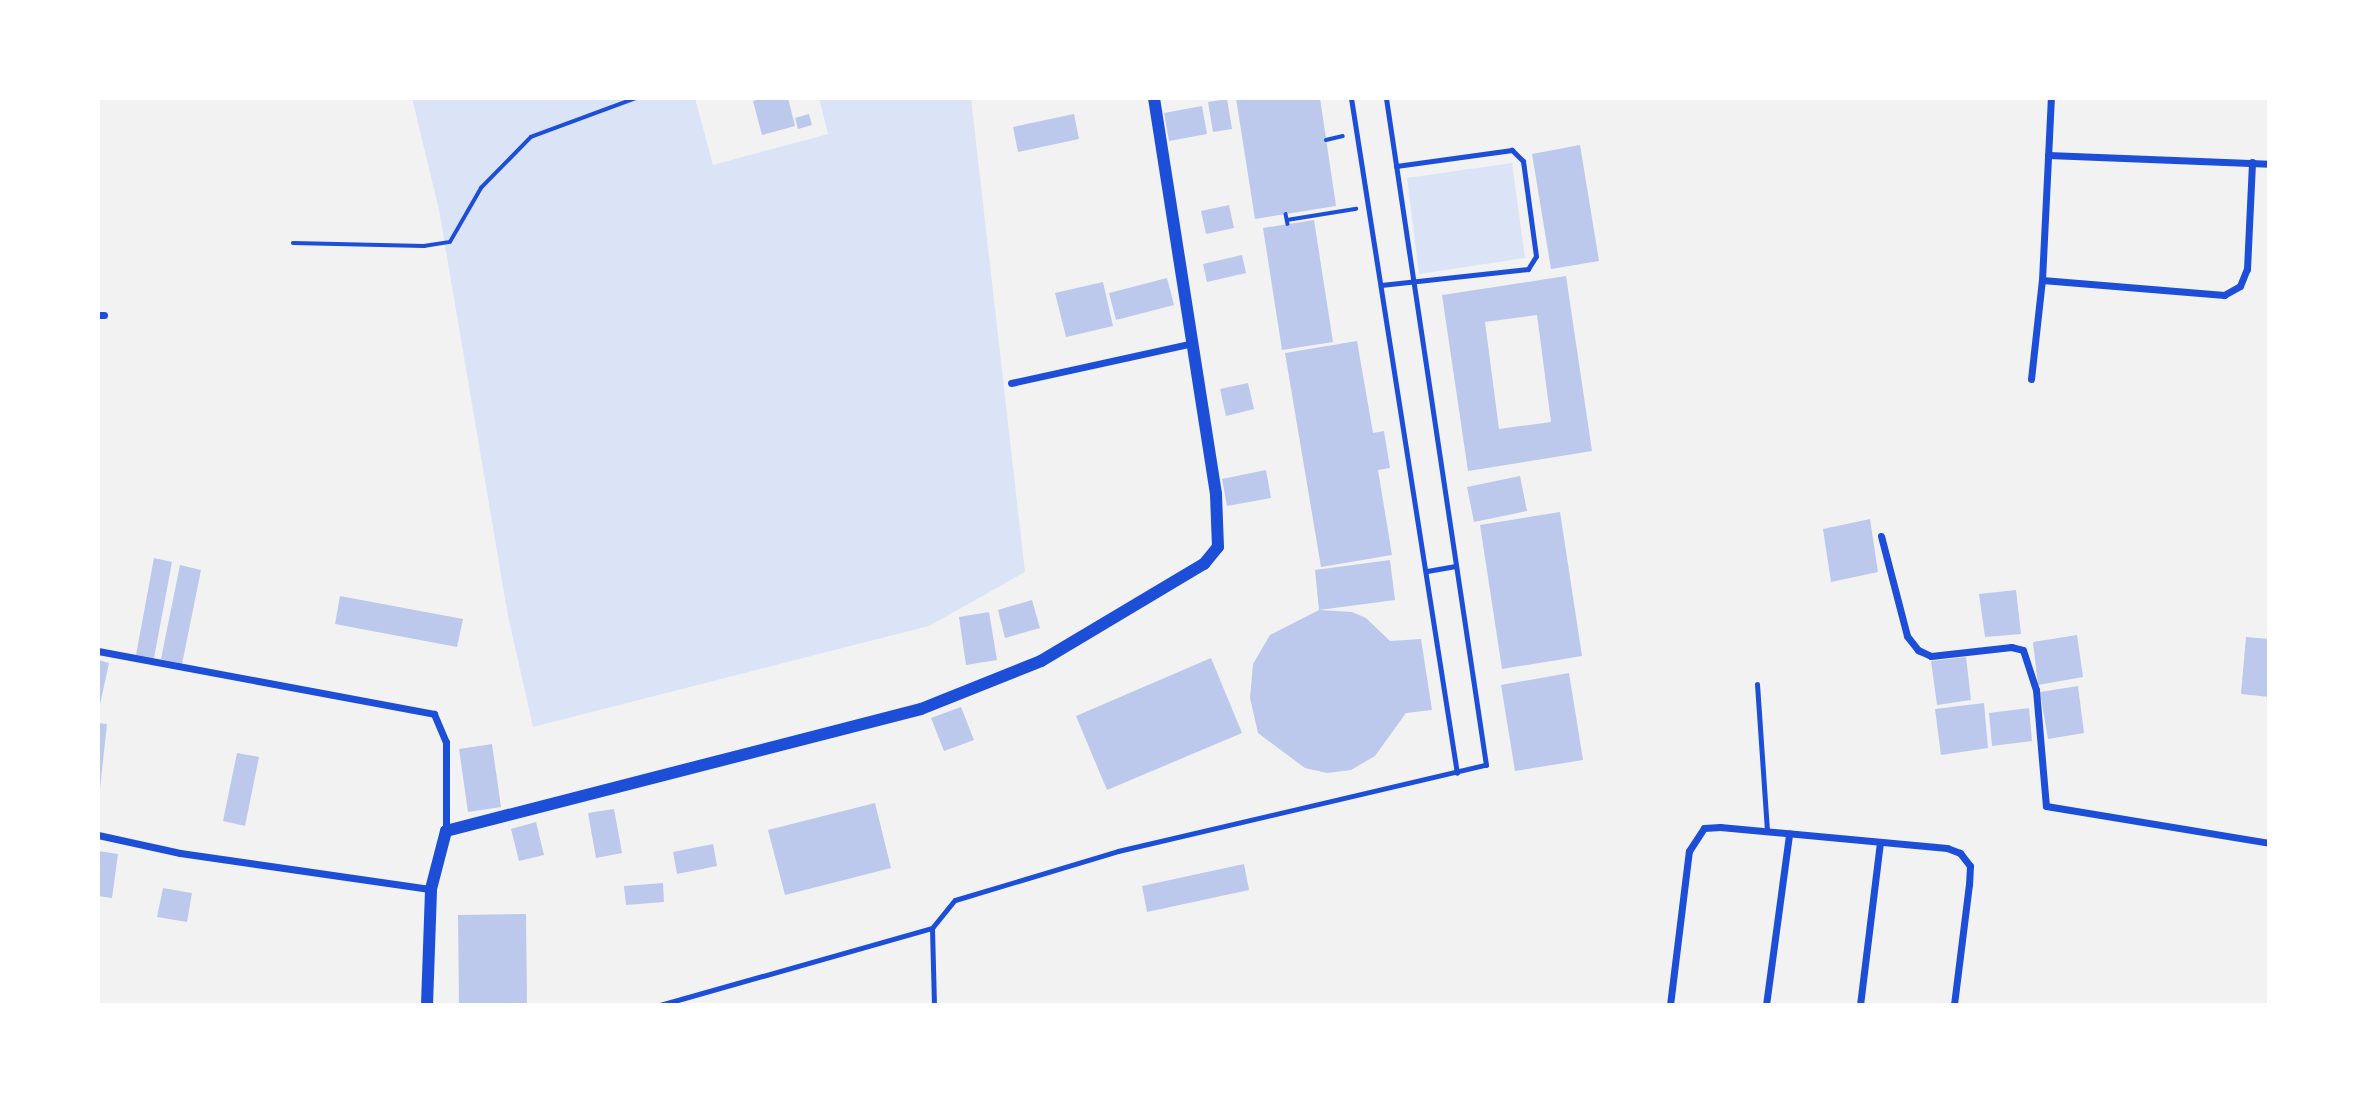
<!DOCTYPE html>
<html>
<head>
<meta charset="utf-8">
<style>
	body { margin:0 }
	#map { position:relative; width:2367px; height:1103px; overflow:hidden; background:#f2f2f2; font-family:Overpass,sans-serif }
	div>[style] { position:absolute }
	.green>* { inset:0; background:#dbe4f7 }
	.building>* { inset:0; background:#bdc9ec }
	.path>* { height:3.5px; margin:-1.75px; padding:0 1.75px; transform-origin:1.75px; border-radius:1.75px; background:#1d4ed8 }
	.service>* { height:5px; margin:-2.5px; padding:0 2.5px; transform-origin:2.5px; border-radius:2.5px; background:#1d4ed8 }
	.minor>* { height:7px; margin:-3.5px; padding:0 3.5px; transform-origin:3.5px; border-radius:3.5px; background:#1d4ed8 }
	.tertiary>* { height:12px; margin:-6px; padding:0 6px; transform-origin:6px; border-radius:6px; background:#1d4ed8 }
	span { translate:-50% -50%; white-space:nowrap; text-align:center; line-height:1.15; -webkit-text-stroke:7px #fff; paint-order:stroke }
	.frame { position:absolute; inset:0; border:100px solid #fff; pointer-events:none }
</style>
</head>
<body>
<div id="map">
	<div class="green">
		<div style="clip-path:polygon(412px 98px,695px 98px,713px 165px,828px 134px,819px 98px,971px 98px,1025px 572px,929px 626px,533px 727px,508px 616px,439px 210px)"></div>
		<div style="clip-path:polygon(1512px 163px,1525px 258px,1419px 274px,1407px 178px)"></div>
	</div>
	<div class="building">
		<div style="clip-path:polygon(763px 98px,788px 98px,795px 126px,762px 135px,753px 101px)"></div>
		<div style="clip-path:polygon(1236px 98px,1320px 98px,1336px 206px,1255px 219px)"></div>
		<div style="clip-path:polygon(1227px 99px,1232px 129px,1213px 132px,1208px 102px)"></div>
		<div style="clip-path:polygon(1202px 106px,1207px 134px,1169px 141px,1164px 113px)"></div>
		<div style="clip-path:polygon(809px 114px,812px 125px,798px 129px,795px 118px)"></div>
		<div style="clip-path:polygon(1074px 114px,1079px 139px,1018px 152px,1013px 127px)"></div>
		<div style="clip-path:polygon(1580px 145px,1599px 261px,1551px 269px,1532px 154px)"></div>
		<div style="clip-path:polygon(1229px 205px,1234px 228px,1206px 234px,1201px 211px)"></div>
		<div style="clip-path:polygon(1314px 220px,1333px 342px,1282px 350px,1263px 228px)"></div>
		<div style="clip-path:polygon(1242px 255px,1246px 273px,1207px 282px,1203px 264px)"></div>
		<div style="clip-path:polygon(evenodd,1566px 276px,1592px 451px,1468px 471px,1442px 295px,1566px 276px,1537px 315px,1551px 422px,1499px 429px,1485px 322px,1537px 315px)"></div>
		<div style="clip-path:polygon(1167px 278px,1174px 305px,1116px 320px,1109px 293px)"></div>
		<div style="clip-path:polygon(1103px 282px,1113px 326px,1066px 337px,1055px 293px)"></div>
		<div style="clip-path:polygon(1357px 341px,1373px 433px,1384px 431px,1390px 468px,1378px 470px,1392px 555px,1321px 567px,1285px 353px)"></div>
		<div style="clip-path:polygon(1248px 383px,1254px 409px,1226px 416px,1220px 389px)"></div>
		<div style="clip-path:polygon(1266px 470px,1271px 498px,1227px 506px,1222px 479px)"></div>
		<div style="clip-path:polygon(1520px 476px,1527px 511px,1474px 522px,1467px 487px)"></div>
		<div style="clip-path:polygon(1560px 512px,1582px 656px,1502px 669px,1480px 525px)"></div>
		<div style="clip-path:polygon(1870px 519px,1878px 572px,1831px 582px,1823px 529px)"></div>
		<div style="clip-path:polygon(154px 558px,172px 562px,154px 658px,136px 655px)"></div>
		<div style="clip-path:polygon(1390px 560px,1395px 600px,1319px 610px,1352px 612px,1366px 618px,1390px 641px,1421px 639px,1432px 710px,1406px 713px,1375px 756px,1351px 770px,1327px 773px,1305px 768px,1258px 733px,1250px 698px,1253px 664px,1270px 635px,1319px 610px,1315px 570px)"></div>
		<div style="clip-path:polygon(180px 565px,201px 570px,182px 664px,161px 659px)"></div>
		<div style="clip-path:polygon(2016px 590px,2021px 634px,1985px 637px,1979px 594px)"></div>
		<div style="clip-path:polygon(340px 596px,463px 619px,457px 647px,335px 624px)"></div>
		<div style="clip-path:polygon(1032px 600px,1040px 628px,1005px 638px,998px 610px)"></div>
		<div style="clip-path:polygon(989px 612px,997px 660px,966px 665px,959px 617px)"></div>
		<div style="clip-path:polygon(2077px 635px,2083px 677px,2038px 685px,2033px 642px)"></div>
		<div style="clip-path:polygon(2246px 637px,2269px 639px,2269px 697px,2241px 694px)"></div>
		<div style="clip-path:polygon(1966px 657px,1971px 700px,1937px 705px,1931px 661px)"></div>
		<div style="clip-path:polygon(1211px 658px,1242px 733px,1107px 790px,1076px 716px)"></div>
		<div style="clip-path:polygon(98px 660px,109px 663px,99px 709px,98px 709px)"></div>
		<div style="clip-path:polygon(1569px 673px,1583px 760px,1515px 771px,1501px 685px)"></div>
		<div style="clip-path:polygon(2078px 686px,2084px 733px,2048px 739px,2040px 692px)"></div>
		<div style="clip-path:polygon(1984px 703px,1988px 748px,1941px 755px,1935px 709px)"></div>
		<div style="clip-path:polygon(961px 707px,974px 740px,944px 751px,931px 718px)"></div>
		<div style="clip-path:polygon(2029px 708px,2032px 741px,1992px 746px,1989px 713px)"></div>
		<div style="clip-path:polygon(98px 723px,107px 724px,100px 788px,98px 788px)"></div>
		<div style="clip-path:polygon(492px 744px,501px 807px,468px 812px,459px 749px)"></div>
		<div style="clip-path:polygon(237px 753px,259px 757px,245px 826px,223px 821px)"></div>
		<div style="clip-path:polygon(875px 803px,891px 868px,785px 895px,768px 830px)"></div>
		<div style="clip-path:polygon(614px 809px,622px 853px,596px 858px,588px 813px)"></div>
		<div style="clip-path:polygon(536px 822px,544px 855px,519px 861px,511px 829px)"></div>
		<div style="clip-path:polygon(713px 844px,717px 866px,677px 874px,673px 852px)"></div>
		<div style="clip-path:polygon(98px 851px,118px 854px,112px 898px,98px 896px)"></div>
		<div style="clip-path:polygon(1244px 864px,1249px 890px,1147px 912px,1142px 886px)"></div>
		<div style="clip-path:polygon(663px 883px,664px 902px,626px 905px,624px 886px)"></div>
		<div style="clip-path:polygon(163px 888px,192px 893px,187px 922px,157px 917px)"></div>
		<div style="clip-path:polygon(526px 914px,527px 1005px,459px 1005px,458px 915px)"></div>
	</div>
	<div class="path">
		<div style="left:1326px;top:140px;width:17px;rotate:-13deg"></div>
		<div style="left:1286px;top:214px;width:10px;rotate:79deg"></div>
		<div style="left:1287px;top:220px;width:70px;rotate:-9.1deg"></div>
		<div style="left:293px;top:243px;width:131px;rotate:1.3deg"></div>
		<div style="left:424px;top:246px;width:26px;rotate:-9deg"></div>
		<div style="left:450px;top:242px;width:62px;rotate:-60.1deg"></div>
		<div style="left:481px;top:188px;width:71px;rotate:-45.6deg"></div>
		<div style="left:531px;top:137px;width:112px;rotate:-20.4deg"></div>
	</div>
	<div class="service">
		<div style="left:1351px;top:98px;width:683px;rotate:81.08deg"></div>
		<div style="left:1381px;top:285px;width:148px;rotate:-6.2deg"></div>
		<div style="left:1528px;top:269px;width:15px;rotate:-58deg"></div>
		<div style="left:1536px;top:256px;width:96px;rotate:-97.8deg"></div>
		<div style="left:1523px;top:161px;width:16px;rotate:-135deg"></div>
		<div style="left:1512px;top:150px;width:117px;rotate:172.1deg"></div>
		<div style="left:1427px;top:571px;width:29px;rotate:-10deg"></div>
		<div style="left:1757px;top:684px;width:147px;rotate:86.1deg"></div>
		<div style="left:660px;top:1005px;width:283px;rotate:-15.8deg"></div>
		<div style="left:934px;top:1005px;width:77px;rotate:-91.5deg"></div>
		<div style="left:932px;top:928px;width:36px;rotate:-51deg"></div>
		<div style="left:955px;top:900px;width:170px;rotate:-16.7deg"></div>
		<div style="left:1118px;top:851px;width:378px;rotate:-13.2deg"></div>
		<div style="left:1486px;top:765px;width:674px;rotate:-98.53deg"></div>
	</div>
	<div class="minor">
		<div style="left:2048px;top:155px;width:221px;rotate:2.3deg"></div>
		<div style="left:2042px;top:280px;width:183px;rotate:4.7deg"></div>
		<div style="left:2224px;top:295px;width:18px;rotate:-29deg"></div>
		<div style="left:2240px;top:286px;width:18px;rotate:-68deg"></div>
		<div style="left:2247px;top:269px;width:107px;rotate:-87.3deg"></div>
		<div style="left:98px;top:315px;width:6px"></div>
		<div style="left:2031px;top:379px;width:100px;rotate:-83.7deg"></div>
		<div style="left:2042px;top:280px;width:182px;rotate:-87.2deg"></div>
		<div style="left:1011px;top:383px;width:186px;rotate:-12.4deg"></div>
		<div style="left:1881px;top:536px;width:103px;rotate:75.4deg"></div>
		<div style="left:1907px;top:636px;width:18px;rotate:52deg"></div>
		<div style="left:1918px;top:650px;width:14px;rotate:25deg"></div>
		<div style="left:1931px;top:656px;width:81px;rotate:-6.4deg"></div>
		<div style="left:2011px;top:647px;width:12px;rotate:14deg"></div>
		<div style="left:2023px;top:650px;width:42px;rotate:72deg"></div>
		<div style="left:2036px;top:690px;width:116px;rotate:85.1deg"></div>
		<div style="left:2046px;top:806px;width:226px;rotate:9.4deg"></div>
		<div style="left:98px;top:651px;width:342px;rotate:10.6deg"></div>
		<div style="left:434px;top:714px;width:30px;rotate:67deg"></div>
		<div style="left:446px;top:742px;width:89px;rotate:90deg"></div>
		<div style="left:98px;top:835px;width:84px;rotate:12.4deg"></div>
		<div style="left:180px;top:853px;width:254px;rotate:8.2deg"></div>
		<div style="left:1670px;top:1005px;width:155px;rotate:-83deg"></div>
		<div style="left:1689px;top:851px;width:27px;rotate:-57deg"></div>
		<div style="left:1704px;top:828px;width:16px;rotate:-4deg"></div>
		<div style="left:1720px;top:827px;width:228px;rotate:5.3deg"></div>
		<div style="left:1947px;top:848px;width:14px;rotate:21deg"></div>
		<div style="left:1960px;top:853px;width:16px;rotate:52deg"></div>
		<div style="left:1970px;top:866px;width:18px;rotate:93deg"></div>
		<div style="left:1969px;top:884px;width:122px;rotate:97.1deg"></div>
		<div style="left:1766px;top:1005px;width:173px;rotate:-82.3deg"></div>
		<div style="left:1860px;top:1005px;width:163px;rotate:-83deg"></div>
	</div>
	<div class="tertiary">
		<div style="left:427px;top:1005px;width:116px;rotate:-88deg"></div>
		<div style="left:431px;top:889px;width:60px;rotate:-75.5deg"></div>
		<div style="left:446px;top:831px;width:490px;rotate:-14.4deg"></div>
		<div style="left:921px;top:709px;width:129px;rotate:-21.8deg"></div>
		<div style="left:1041px;top:661px;width:190px;rotate:-30.8deg"></div>
		<div style="left:1204px;top:564px;width:22px;rotate:-51deg"></div>
		<div style="left:1218px;top:547px;width:53px;rotate:-92.2deg"></div>
		<div style="left:1216px;top:494px;width:401px;rotate:-98.9deg"></div>
	</div>
	<div class="frame"></div>
</div>
</body>
</html>
